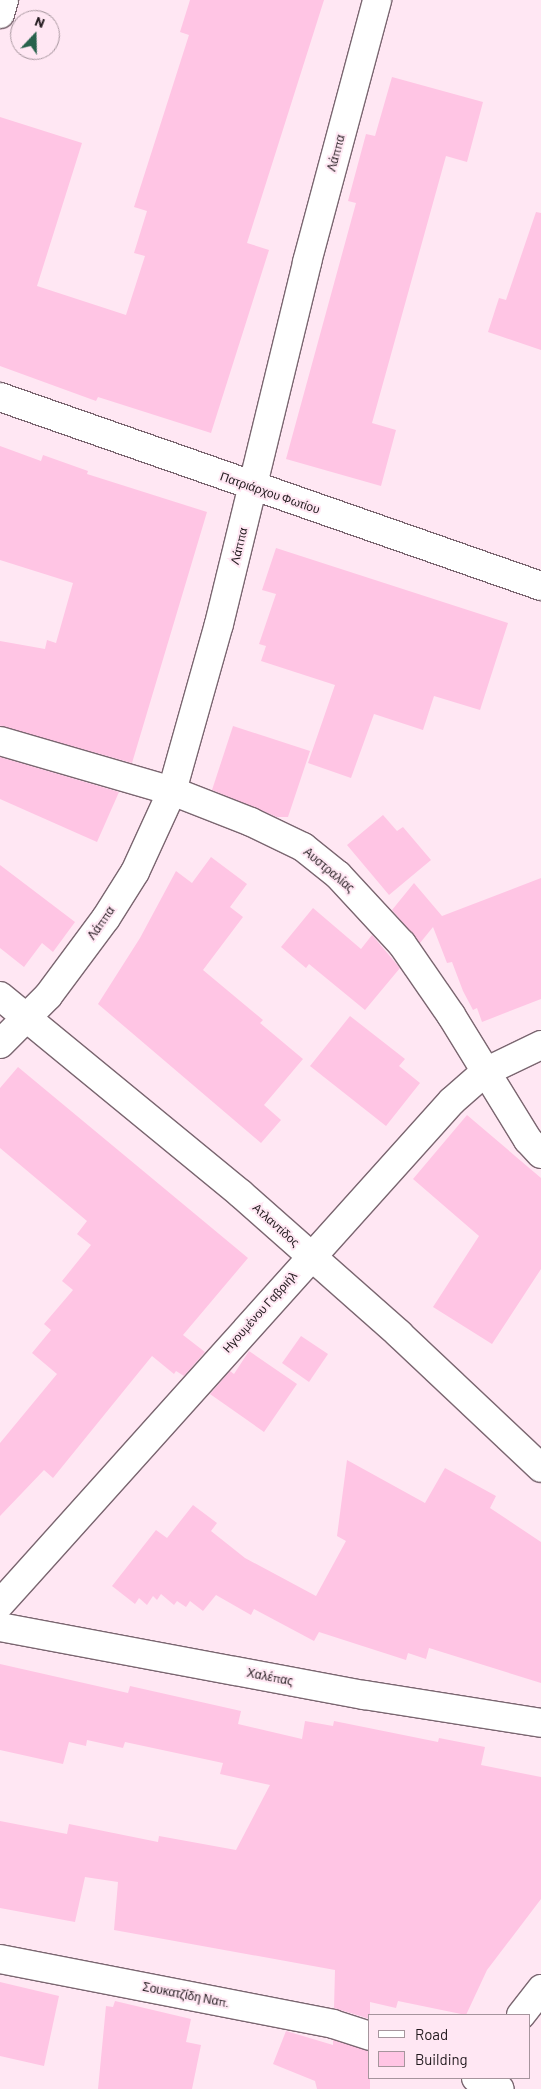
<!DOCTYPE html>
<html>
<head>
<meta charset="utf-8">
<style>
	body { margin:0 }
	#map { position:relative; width:541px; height:2089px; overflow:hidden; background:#ffe7f3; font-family:Barlow,sans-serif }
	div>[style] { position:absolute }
	.building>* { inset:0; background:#ffc5e4 }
	.roads { filter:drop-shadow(1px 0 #7a6670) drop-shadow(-1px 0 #7a6670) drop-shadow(0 1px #7a6670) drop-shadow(0 -1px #7a6670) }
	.street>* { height:28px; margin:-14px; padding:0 14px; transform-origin:14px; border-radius:14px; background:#fff }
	span { translate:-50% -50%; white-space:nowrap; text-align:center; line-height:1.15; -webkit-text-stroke:4px #ffe7f3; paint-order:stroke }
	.street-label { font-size:12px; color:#21191d }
	.legend { position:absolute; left:368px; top:2014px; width:162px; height:65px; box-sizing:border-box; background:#ffe7f3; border:1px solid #a6959d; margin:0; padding:6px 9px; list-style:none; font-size:15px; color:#21191d }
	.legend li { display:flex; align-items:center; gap:10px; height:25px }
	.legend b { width:25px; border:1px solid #a6959d }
	.north { position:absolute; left:10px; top:10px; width:50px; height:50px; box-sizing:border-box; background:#ffe7f3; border:1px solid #a6959d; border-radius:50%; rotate:21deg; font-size:14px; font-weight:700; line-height:20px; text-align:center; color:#21191d }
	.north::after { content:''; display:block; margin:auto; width:18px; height:22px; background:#27624c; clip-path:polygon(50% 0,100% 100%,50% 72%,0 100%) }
</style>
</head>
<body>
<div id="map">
	<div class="building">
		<div style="clip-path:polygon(190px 0,324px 0,247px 243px,269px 250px,211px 433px,98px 397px,96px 401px,0 366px,0 117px,82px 143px,37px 286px,126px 315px,145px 256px,134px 253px,147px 211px,134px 207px,189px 35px,180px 32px)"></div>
		<div style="clip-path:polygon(392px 77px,483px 102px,467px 162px,446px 156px,372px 423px,396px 430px,381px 486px,286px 459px,356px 203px,348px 201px,366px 134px,375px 136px)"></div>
		<div style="clip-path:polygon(536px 212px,541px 213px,541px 350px,488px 332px,499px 298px,506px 300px)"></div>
		<div style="clip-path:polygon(0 446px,41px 461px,43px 455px,88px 471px,87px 474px,207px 512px,132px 763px,0 726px,0 641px,45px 649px,47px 640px,56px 643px,73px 583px,0 560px)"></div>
		<div style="clip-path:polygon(276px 548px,508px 623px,480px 710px,434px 696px,423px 730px,374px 714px,351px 778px,308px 763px,335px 685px,261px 661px,266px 646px,259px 644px,276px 594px,262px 590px)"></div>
		<div style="clip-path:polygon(233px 726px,310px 751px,288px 817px,277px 817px,212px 790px)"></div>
		<div style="clip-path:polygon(0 757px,119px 792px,97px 842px,0 799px)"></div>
		<div style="clip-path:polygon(383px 815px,397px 831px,403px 827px,431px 860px,389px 895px,347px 845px)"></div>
		<div style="clip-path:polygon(211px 857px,247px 884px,230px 907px,243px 917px,203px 970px,263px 1020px,260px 1023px,303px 1059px,264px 1105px,281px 1120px,261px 1143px,98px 1004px,140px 938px,176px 871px,192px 883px)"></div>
		<div style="clip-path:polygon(0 865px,75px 922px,53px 952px,42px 943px,24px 967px,0 948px)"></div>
		<div style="clip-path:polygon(541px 878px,541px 999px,482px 1022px,477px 1008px,473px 1010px,463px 991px,452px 962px,447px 963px,433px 927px,420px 943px,392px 910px,414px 883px,442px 916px)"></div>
		<div style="clip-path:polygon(313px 908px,361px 949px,372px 935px,400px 968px,365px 1010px,309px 964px,306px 968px,281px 947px)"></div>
		<div style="clip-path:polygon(350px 1016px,405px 1059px,399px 1066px,420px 1083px,386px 1126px,310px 1066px)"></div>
		<div style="clip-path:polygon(18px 1067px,248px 1258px,183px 1335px,205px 1352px,184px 1376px,176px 1371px,174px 1374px,152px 1356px,53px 1478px,44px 1470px,0 1516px,0 1443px,57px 1374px,32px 1353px,51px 1330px,44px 1324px,73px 1290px,62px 1281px,91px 1245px,77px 1234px,87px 1221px,0 1148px,0 1088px)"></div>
		<div style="clip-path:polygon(467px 1115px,541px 1178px,541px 1269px,492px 1344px,433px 1307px,479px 1236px,413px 1179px)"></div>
		<div style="clip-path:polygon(301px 1336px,328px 1354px,309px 1382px,282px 1363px)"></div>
		<div style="clip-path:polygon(249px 1351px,297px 1384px,264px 1432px,210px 1394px,230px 1371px,234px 1374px)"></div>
		<div style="clip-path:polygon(347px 1460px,425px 1503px,445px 1468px,496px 1496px,490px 1508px,541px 1542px,541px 1683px,429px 1648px,426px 1659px,408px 1653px,406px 1660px,319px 1632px,314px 1641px,254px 1609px,251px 1615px,216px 1595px,203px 1611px,190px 1601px,186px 1607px,177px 1601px,174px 1605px,161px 1594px,157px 1600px,153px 1596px,147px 1605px,139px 1598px,135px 1604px,112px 1586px,156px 1530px,167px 1538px,193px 1505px,217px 1523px,211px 1531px,245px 1558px,316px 1596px,346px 1541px,337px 1536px)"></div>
		<div style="clip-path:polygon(0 1664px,128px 1693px,130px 1686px,241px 1711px,238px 1724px,302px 1739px,305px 1721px,333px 1726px,334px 1721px,438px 1742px,439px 1738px,485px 1747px,481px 1765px,541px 1777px,541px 1899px,487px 1970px,466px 2015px,398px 2001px,396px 2008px,370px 2002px,370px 2019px,334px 2008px,335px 1970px,114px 1930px,118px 1882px,85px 1877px,75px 1922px,0 1908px,0 1821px,67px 1834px,69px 1824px,158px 1842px,159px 1836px,236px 1850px,270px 1785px,220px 1774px,223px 1763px,125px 1742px,123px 1748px,87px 1740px,86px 1746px,69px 1742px,63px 1764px,0 1750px)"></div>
		<div style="clip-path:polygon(0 1982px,59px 1996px,44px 2066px,0 2056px)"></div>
		<div style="clip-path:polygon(115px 2001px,191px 2019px,186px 2042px,201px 2045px,192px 2089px,98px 2089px,106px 2006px,113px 2007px)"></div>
		<div style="clip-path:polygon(286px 2031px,333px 2045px,333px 2040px,370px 2051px,370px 2089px,317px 2089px,315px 2081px,273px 2064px)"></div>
	</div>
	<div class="roads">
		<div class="street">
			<div style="left:0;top:14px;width:15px;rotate:-74deg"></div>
			<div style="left:0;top:397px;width:573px;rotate:19.26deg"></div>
			<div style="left:0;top:741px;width:179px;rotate:16.2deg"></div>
			<div style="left:172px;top:791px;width:85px;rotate:21.4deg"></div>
			<div style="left:251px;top:822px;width:58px;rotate:25.7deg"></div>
			<div style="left:303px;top:847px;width:45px;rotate:38.7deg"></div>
			<div style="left:338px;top:875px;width:94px;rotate:47.2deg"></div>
			<div style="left:402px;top:944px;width:86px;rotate:55.4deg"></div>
			<div style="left:451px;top:1015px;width:147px;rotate:58.4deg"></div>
			<div style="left:528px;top:1140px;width:19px;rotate:47deg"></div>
			<div style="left:0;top:996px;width:312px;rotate:39.4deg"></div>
			<div style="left:241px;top:1194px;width:211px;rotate:41.5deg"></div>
			<div style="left:399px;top:1334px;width:195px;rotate:43.3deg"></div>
			<div style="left:0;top:1044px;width:68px;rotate:-45deg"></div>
			<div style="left:48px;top:996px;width:97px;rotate:-53.4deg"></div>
			<div style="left:106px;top:918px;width:54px;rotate:-57.8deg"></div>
			<div style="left:135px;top:872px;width:89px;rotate:-65.4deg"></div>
			<div style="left:172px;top:791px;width:173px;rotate:-74.3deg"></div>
			<div style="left:219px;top:624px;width:373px;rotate:-76.3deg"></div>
			<div style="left:307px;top:262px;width:271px;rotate:-75deg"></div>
			<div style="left:0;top:1604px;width:676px;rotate:-48.06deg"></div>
			<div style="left:452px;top:1101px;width:44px;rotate:-41.3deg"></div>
			<div style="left:485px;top:1072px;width:62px;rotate:-25.7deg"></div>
			<div style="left:0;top:1627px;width:371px;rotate:10.6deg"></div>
			<div style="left:365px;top:1695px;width:178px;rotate:9deg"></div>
			<div style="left:0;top:1959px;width:339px;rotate:11deg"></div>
			<div style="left:333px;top:2024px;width:39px;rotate:18deg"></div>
			<div style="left:521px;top:2015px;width:33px;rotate:-52deg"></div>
			<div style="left:476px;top:2078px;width:26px;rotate:25deg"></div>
		</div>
	</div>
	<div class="street-label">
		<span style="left:336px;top:153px;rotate:-75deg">Λάππα</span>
		<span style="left:270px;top:493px;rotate:19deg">Πατριάρχου Φωτίου</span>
		<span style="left:239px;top:546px;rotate:-76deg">Λάππα</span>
		<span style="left:329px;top:870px;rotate:40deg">Αυστραλίας</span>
		<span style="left:101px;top:923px;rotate:-55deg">Λάππα</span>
		<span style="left:276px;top:1225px;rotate:42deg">Ατλαντίδος</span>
		<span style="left:260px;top:1312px;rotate:-48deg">Ηγουμένου Γαβριήλ</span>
		<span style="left:270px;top:1677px;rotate:11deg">Χαλέπας</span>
		<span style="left:186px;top:1995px;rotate:11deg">Σουκατζίδη Ναπ.</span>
	</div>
	<ul class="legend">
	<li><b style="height:6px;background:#fff"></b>Road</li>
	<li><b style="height:14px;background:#ffc5e4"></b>Building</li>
	</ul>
	<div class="north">N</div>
</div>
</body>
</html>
